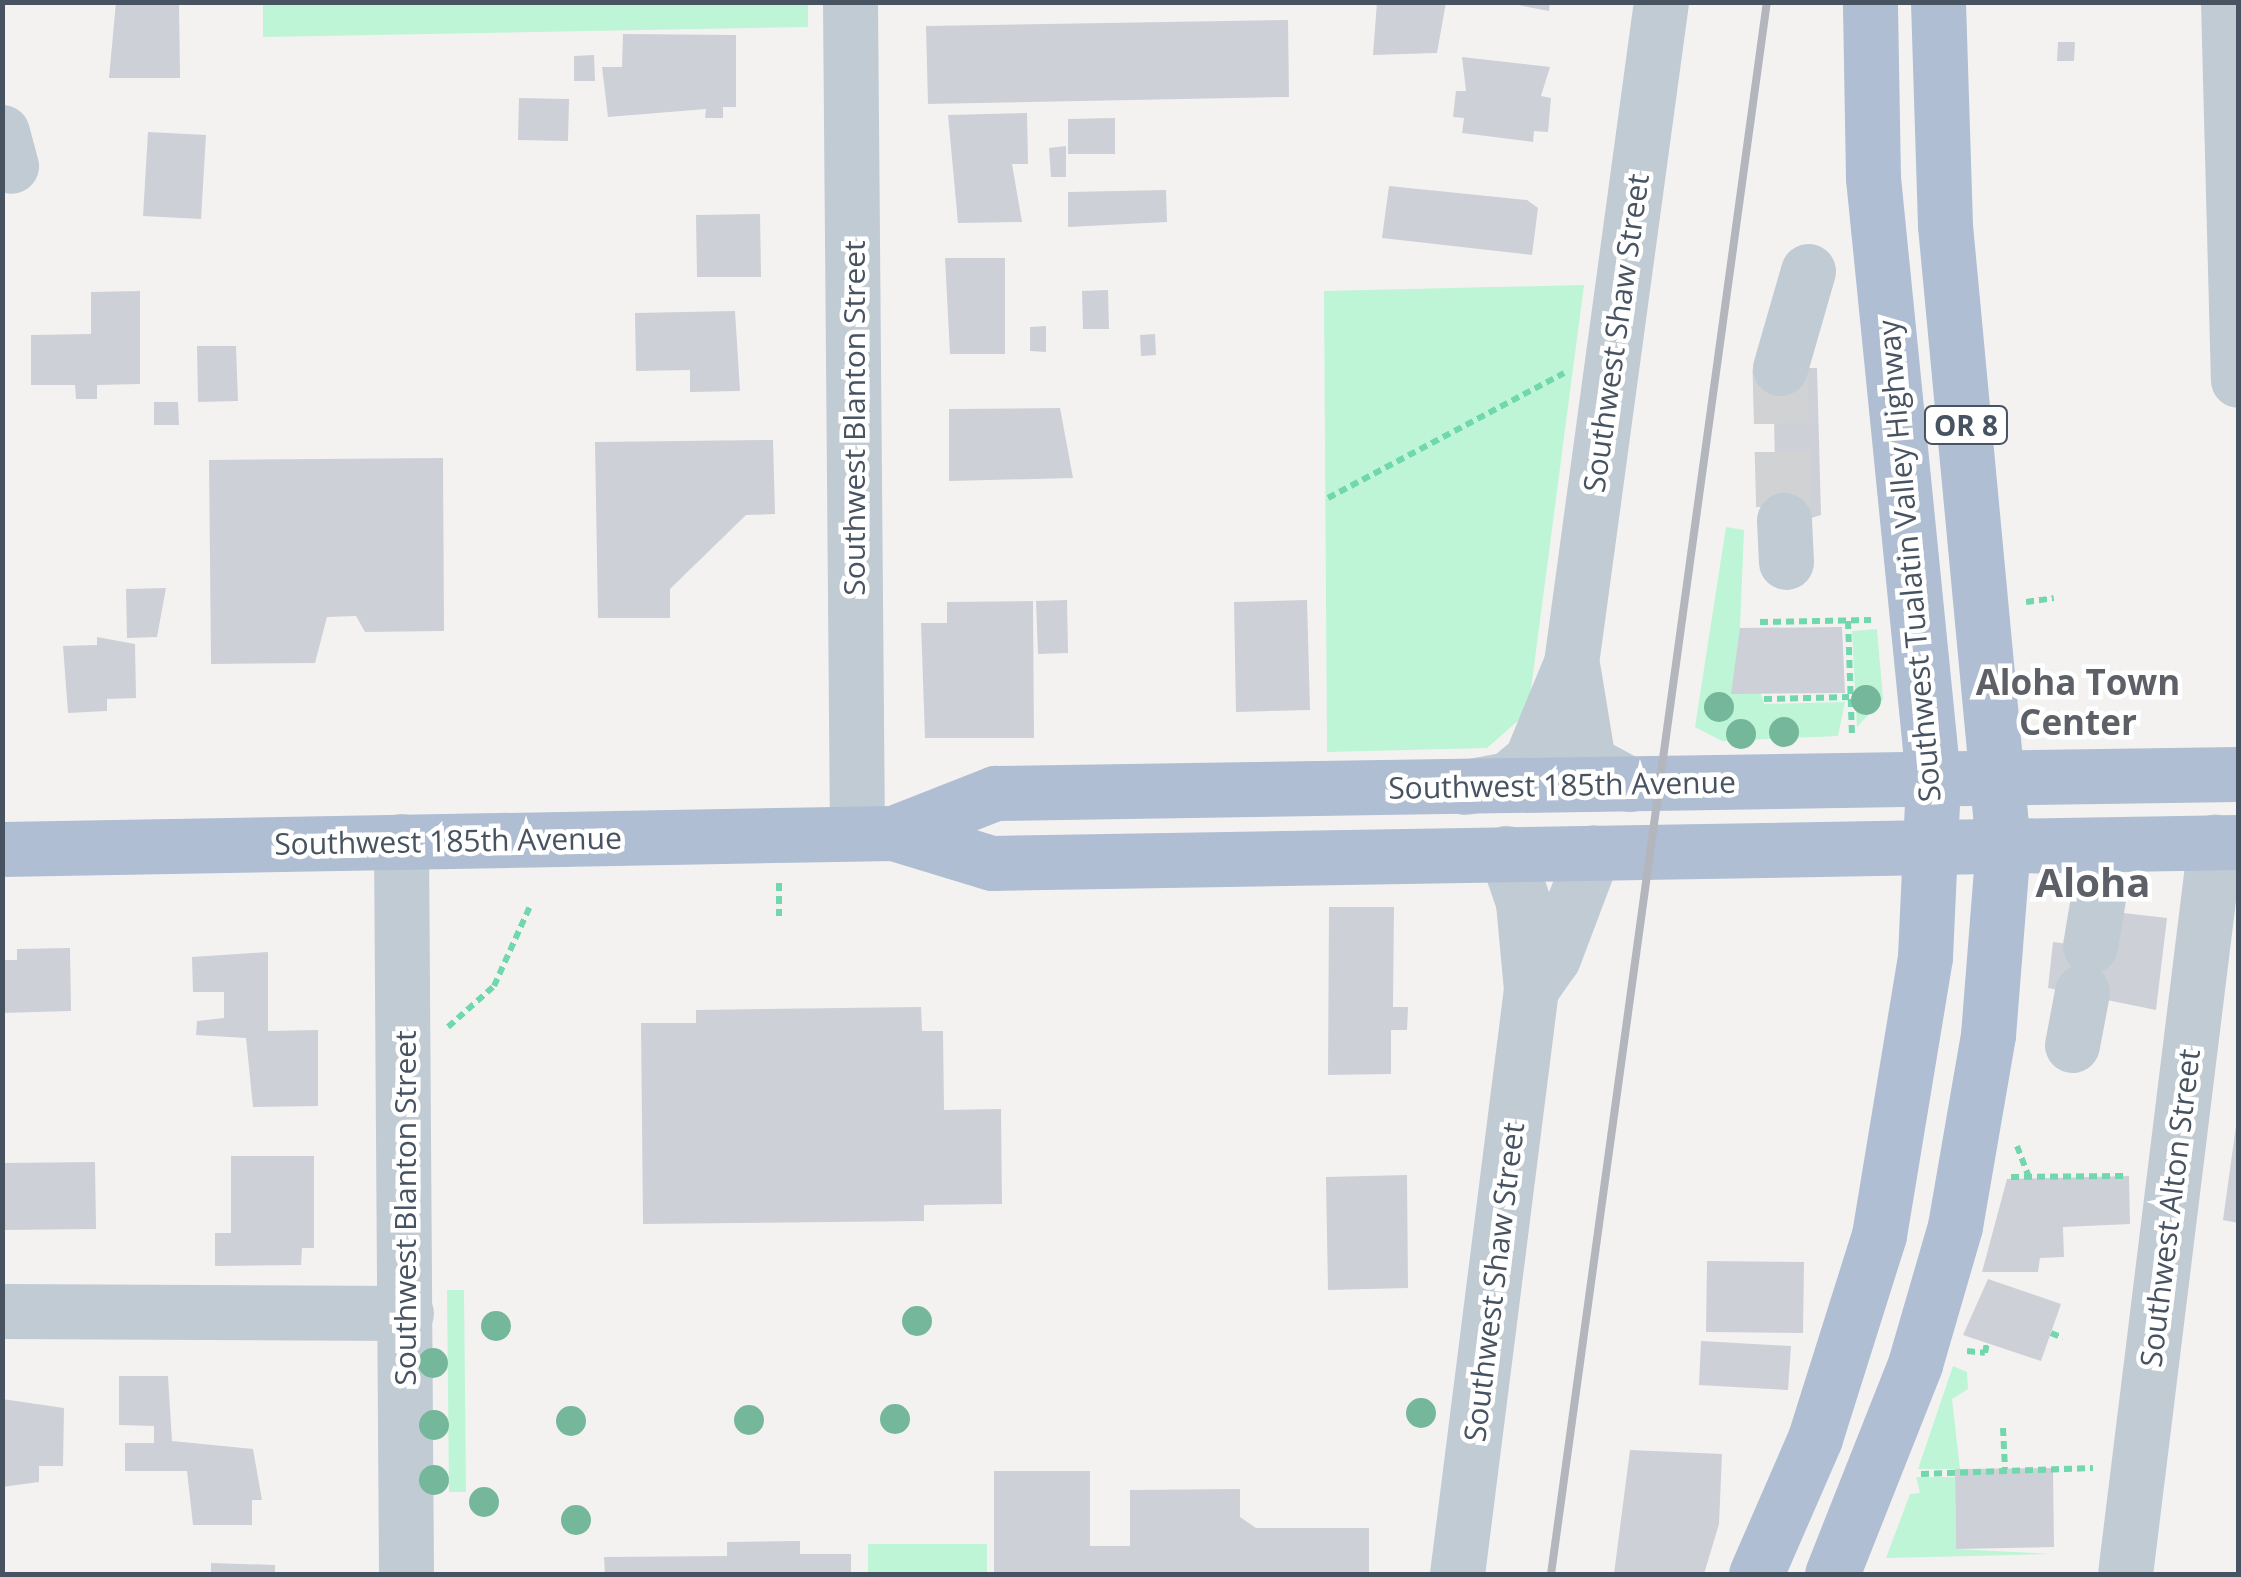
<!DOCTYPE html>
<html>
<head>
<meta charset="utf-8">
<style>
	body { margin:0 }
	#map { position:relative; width:2241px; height:1577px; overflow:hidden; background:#f4f2f1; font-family:"Open Sans",sans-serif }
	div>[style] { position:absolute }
	.green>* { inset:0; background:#bdf5d6 }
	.building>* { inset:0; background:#cdd0d7 }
	.minor-tunnel>* { height:55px; margin-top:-27.5px; transform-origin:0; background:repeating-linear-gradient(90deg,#d1d2d4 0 55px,transparent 0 83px) }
	.path>* { height:6px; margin-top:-3px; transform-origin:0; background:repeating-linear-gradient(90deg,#71d7ac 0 8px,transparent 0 13px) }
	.minor>* { height:55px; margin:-27.5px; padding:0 27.5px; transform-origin:27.5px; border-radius:27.5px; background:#c1cbd4 }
	.major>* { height:55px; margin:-27.5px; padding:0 27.5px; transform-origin:27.5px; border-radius:27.5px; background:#afbed3 }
	.rail>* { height:8px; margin:-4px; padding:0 4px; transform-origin:4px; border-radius:4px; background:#b3b6bc }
	.trees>* { width:30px; height:30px; margin:-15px; border-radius:50%; background:#75b79a }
	span { translate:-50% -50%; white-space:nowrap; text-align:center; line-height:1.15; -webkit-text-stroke:9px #fff; paint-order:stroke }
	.shield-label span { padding:2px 8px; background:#fff; border:2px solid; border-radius:8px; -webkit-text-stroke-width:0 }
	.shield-label { font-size:28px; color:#475361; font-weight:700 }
	.street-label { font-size:30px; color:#475361 }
	.quarter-label { font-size:35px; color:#5d6167; font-weight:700 }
	.district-label { font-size:40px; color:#5d6167; font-weight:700 }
	.frame { position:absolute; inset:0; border:5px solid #475361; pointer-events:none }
</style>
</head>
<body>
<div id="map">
	<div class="green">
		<div style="clip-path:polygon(808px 3px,808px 27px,263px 37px,263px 3px)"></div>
		<div style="clip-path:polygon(1584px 285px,1528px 712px,1487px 748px,1327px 752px,1324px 291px)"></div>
		<div style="clip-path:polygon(1726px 527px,1744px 530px,1740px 628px,1764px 704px,1845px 702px,1838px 736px,1722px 741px,1695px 727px)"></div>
		<div style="clip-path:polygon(1877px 629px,1883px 699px,1857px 727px,1852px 631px)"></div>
		<div style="clip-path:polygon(447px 1290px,464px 1290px,466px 1492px,449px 1492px)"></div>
		<div style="clip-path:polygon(1953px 1366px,1967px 1372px,1968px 1389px,1952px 1399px,1960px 1469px,1918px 1469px)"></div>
		<div style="clip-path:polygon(1916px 1477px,1955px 1477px,1956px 1549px,2054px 1554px,1886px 1558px,1910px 1494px,1920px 1493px)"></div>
		<div style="clip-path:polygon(868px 1544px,987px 1544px,987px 1574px,868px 1574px)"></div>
	</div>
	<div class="building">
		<div style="clip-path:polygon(116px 2px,179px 2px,180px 78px,109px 78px)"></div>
		<div style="clip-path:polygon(1377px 2px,1446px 2px,1437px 53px,1373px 55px)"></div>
		<div style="clip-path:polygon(1502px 2px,1550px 2px,1549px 11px)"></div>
		<div style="clip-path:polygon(1288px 20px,1289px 97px,928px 104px,926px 26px)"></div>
		<div style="clip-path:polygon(623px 34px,736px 35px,736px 107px,723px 107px,723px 118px,705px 118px,706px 109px,608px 117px,602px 67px,622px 67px)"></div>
		<div style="clip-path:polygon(2058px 42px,2075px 42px,2074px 61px,2057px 61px)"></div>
		<div style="clip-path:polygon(594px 55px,595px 81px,574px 81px,574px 56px)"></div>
		<div style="clip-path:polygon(1462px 57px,1550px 67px,1541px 96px,1551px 98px,1548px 132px,1534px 131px,1533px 142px,1462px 133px,1464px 118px,1453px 117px,1456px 91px,1466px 91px)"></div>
		<div style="clip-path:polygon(519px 98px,569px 99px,568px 141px,518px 140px)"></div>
		<div style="clip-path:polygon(1027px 113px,1028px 164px,1012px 164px,1022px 222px,958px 223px,948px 115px)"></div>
		<div style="clip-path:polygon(1115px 118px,1115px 154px,1068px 154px,1068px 119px)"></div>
		<div style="clip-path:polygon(148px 132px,206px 135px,201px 219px,143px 216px)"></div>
		<div style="clip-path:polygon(1066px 146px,1066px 177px,1051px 177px,1049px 148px)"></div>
		<div style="clip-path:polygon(1389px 186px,1527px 200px,1538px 208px,1532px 255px,1382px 238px)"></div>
		<div style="clip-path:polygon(1166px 190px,1167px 222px,1068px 227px,1068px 192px)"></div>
		<div style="clip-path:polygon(760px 214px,761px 277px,697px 277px,696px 215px)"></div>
		<div style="clip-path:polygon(945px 258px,1005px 258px,1005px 354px,950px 354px)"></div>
		<div style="clip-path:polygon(1108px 290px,1109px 329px,1083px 329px,1082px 291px)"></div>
		<div style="clip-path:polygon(140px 291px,140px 384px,97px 385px,97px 399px,76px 399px,75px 385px,31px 385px,31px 335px,91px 334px,91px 292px)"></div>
		<div style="clip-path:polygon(735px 311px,740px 391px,690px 392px,690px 370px,636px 371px,635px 313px)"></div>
		<div style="clip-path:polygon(1046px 326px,1046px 352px,1030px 351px,1030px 327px)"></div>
		<div style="clip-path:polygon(1155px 334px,1156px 355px,1141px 356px,1140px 335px)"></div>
		<div style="clip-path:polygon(197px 346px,236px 346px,238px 401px,198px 402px)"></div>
		<div style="clip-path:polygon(1773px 368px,1817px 368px,1821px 515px,1808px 519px,1776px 516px)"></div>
		<div style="clip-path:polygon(154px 402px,178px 402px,179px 425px,154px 425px)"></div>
		<div style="clip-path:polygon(1060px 408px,1073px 478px,949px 481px,949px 409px)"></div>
		<div style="clip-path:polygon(773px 440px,775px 514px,746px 515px,670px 589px,670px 618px,598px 618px,595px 442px)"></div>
		<div style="clip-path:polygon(443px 458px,444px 631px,365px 632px,356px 616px,327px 617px,315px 663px,211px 664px,209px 460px)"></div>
		<div style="clip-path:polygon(166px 588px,157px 637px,127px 638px,126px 589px)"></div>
		<div style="clip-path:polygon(1067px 600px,1068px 653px,1038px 654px,1036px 601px)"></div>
		<div style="clip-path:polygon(1307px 600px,1310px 710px,1236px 712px,1234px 602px)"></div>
		<div style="clip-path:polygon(1033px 601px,1034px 738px,925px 738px,921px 623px,947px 623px,947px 602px)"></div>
		<div style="clip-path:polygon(1842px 627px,1845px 693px,1731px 694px,1740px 628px)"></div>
		<div style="clip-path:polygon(97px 637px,135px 644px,136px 698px,107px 699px,107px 711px,68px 713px,63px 646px,97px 645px)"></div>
		<div style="clip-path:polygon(1329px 907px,1394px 907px,1393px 1007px,1408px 1007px,1407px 1030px,1391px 1030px,1391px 1074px,1328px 1075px)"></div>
		<div style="clip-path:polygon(2115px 912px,2167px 918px,2156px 1010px,2048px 988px,2053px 942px,2110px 949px)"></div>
		<div style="clip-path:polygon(70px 948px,71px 1011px,2px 1013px,2px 960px,17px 960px,17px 949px)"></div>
		<div style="clip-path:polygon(268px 952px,268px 1031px,318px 1030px,318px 1106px,253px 1107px,246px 1038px,196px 1035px,197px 1021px,224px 1018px,224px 992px,193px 992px,192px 957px)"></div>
		<div style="clip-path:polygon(921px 1007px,922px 1031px,943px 1031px,944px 1110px,1001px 1109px,1002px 1204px,924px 1205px,924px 1221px,643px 1224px,641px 1023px,696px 1023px,696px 1010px)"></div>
		<div style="clip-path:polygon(2236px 1126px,2238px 1126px,2238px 1223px,2223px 1220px)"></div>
		<div style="clip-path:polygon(231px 1156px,314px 1156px,314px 1248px,302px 1248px,301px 1265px,215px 1266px,215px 1233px,231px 1233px)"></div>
		<div style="clip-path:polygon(95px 1162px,96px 1229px,2px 1230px,2px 1163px)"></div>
		<div style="clip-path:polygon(1407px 1175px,1408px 1288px,1328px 1290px,1326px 1177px)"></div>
		<div style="clip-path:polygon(2129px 1176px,2130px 1224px,2063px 1227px,2064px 1257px,2040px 1258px,2038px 1272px,1982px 1272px,2007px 1179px)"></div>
		<div style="clip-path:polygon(1707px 1261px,1804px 1262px,1803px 1333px,1706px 1332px)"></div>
		<div style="clip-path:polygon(1988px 1279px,2061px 1304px,2041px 1361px,1963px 1335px)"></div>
		<div style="clip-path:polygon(1701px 1341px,1791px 1346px,1788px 1390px,1699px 1385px)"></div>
		<div style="clip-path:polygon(119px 1376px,168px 1376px,172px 1441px,253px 1449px,262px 1500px,252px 1500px,252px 1525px,193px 1525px,187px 1471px,125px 1471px,125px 1443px,154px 1443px,154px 1426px,119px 1425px)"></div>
		<div style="clip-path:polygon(2px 1399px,64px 1408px,63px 1466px,39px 1466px,39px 1482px,2px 1487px)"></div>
		<div style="clip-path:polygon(1630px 1450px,1722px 1454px,1719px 1524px,1704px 1574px,1614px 1574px)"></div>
		<div style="clip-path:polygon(2053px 1468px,2054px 1547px,1956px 1549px,1955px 1469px)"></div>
		<div style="clip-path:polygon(994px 1471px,1090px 1471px,1090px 1546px,1130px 1546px,1130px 1490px,1240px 1489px,1240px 1517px,1256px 1528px,1369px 1528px,1369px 1574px,994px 1574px)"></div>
		<div style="clip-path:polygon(800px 1541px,800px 1554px,851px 1554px,851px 1574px,605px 1574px,604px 1557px,727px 1556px,727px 1542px)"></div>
		<div style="clip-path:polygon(211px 1563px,275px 1565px,275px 1574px,211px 1574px)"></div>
	</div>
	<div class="minor-tunnel">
		<div style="left:1780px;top:368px;width:152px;rotate:88.5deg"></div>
	</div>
	<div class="path">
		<div style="left:1328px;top:498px;width:267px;rotate:-27.9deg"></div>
		<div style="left:2026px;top:602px;width:28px;rotate:-8deg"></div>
		<div style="left:1848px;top:621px;width:115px;rotate:88deg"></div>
		<div style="left:1760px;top:622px;width:111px;rotate:-1deg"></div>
		<div style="left:1764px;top:699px;width:85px;rotate:-1.3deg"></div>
		<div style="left:779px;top:883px;width:33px;rotate:90deg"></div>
		<div style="left:448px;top:1027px;width:62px;rotate:-41.7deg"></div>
		<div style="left:494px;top:986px;width:90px;rotate:-65.7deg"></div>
		<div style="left:2017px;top:1146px;width:33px;rotate:69deg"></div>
		<div style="left:2011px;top:1177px;width:112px;rotate:-0.5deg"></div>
		<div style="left:2051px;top:1333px;width:13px;rotate:23deg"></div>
		<div style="left:1967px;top:1351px;width:18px;rotate:6deg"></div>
		<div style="left:1985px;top:1353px;width:10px;rotate:-79deg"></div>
		<div style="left:2003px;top:1428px;width:41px;rotate:87.2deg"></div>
		<div style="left:1921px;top:1474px;width:172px;rotate:-2deg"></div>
	</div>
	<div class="minor">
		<div style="left:850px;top:2px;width:831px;rotate:89.52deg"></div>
		<div style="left:2228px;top:2px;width:378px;rotate:88.5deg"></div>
		<div style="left:2px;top:132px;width:35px;rotate:75deg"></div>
		<div style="left:1780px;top:368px;width:101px;rotate:-73.9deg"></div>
		<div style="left:1784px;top:520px;width:42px;rotate:87.3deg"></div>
		<div style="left:1573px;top:670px;width:93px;rotate:80.7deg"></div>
		<div style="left:1588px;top:762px;width:47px;rotate:28.2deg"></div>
		<div style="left:1465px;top:787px;width:44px;rotate:-10.5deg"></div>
		<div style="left:1508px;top:779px;width:30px;rotate:-40deg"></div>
		<div style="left:1531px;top:760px;width:105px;rotate:-67.6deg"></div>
		<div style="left:1571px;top:663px;width:667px;rotate:-82.25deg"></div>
		<div style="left:401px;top:841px;width:733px;rotate:89.61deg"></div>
		<div style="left:2090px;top:946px;width:49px;rotate:-80.5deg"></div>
		<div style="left:1531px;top:989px;width:38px;rotate:-55deg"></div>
		<div style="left:1553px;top:958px;width:113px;rotate:-69.3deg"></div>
		<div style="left:2072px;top:1045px;width:54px;rotate:-79.3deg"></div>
		<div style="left:2px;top:1311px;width:404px;rotate:0.3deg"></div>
		<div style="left:1457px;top:1574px;width:590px;rotate:-82.79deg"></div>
		<div style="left:1531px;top:989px;width:87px;rotate:-95.3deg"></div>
		<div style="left:1523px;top:902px;width:52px;rotate:-109.1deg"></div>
		<div style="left:2125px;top:1574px;width:738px;rotate:-82.99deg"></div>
	</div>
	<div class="major">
		<div style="left:893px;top:833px;width:110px;rotate:-21.4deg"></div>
		<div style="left:995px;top:793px;width:1243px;rotate:-0.88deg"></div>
		<div style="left:2px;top:849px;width:891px;rotate:-1.03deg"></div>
		<div style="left:893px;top:833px;width:103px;rotate:16.9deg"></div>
		<div style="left:992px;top:863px;width:1246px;rotate:-0.97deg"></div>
		<div style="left:1756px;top:1574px;width:148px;rotate:-66.5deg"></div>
		<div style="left:1815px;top:1438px;width:213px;rotate:-72.5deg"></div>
		<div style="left:1879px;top:1235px;width:282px;rotate:-80.6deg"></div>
		<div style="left:1925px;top:957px;width:178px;rotate:-87.4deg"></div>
		<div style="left:1933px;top:779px;width:604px;rotate:-95.7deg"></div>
		<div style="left:1873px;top:178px;width:176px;rotate:-91deg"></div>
		<div style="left:1832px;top:1574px;width:226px;rotate:-68.4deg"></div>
		<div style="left:1915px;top:1364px;width:144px;rotate:-73.8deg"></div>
		<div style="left:1955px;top:1226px;width:194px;rotate:-80.2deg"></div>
		<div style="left:1988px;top:1035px;width:190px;rotate:-85.5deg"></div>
		<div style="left:2003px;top:846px;width:624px;rotate:-95.34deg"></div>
		<div style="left:1945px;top:225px;width:223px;rotate:-91.8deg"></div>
	</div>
	<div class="rail">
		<div style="left:1551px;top:1574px;width:1587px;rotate:-82.18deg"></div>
	</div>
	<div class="trees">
		<div style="left:1866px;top:700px"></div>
		<div style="left:1719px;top:707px"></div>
		<div style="left:1784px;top:732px"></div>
		<div style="left:1741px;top:734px"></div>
		<div style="left:917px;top:1321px"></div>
		<div style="left:496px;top:1326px"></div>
		<div style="left:433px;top:1363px"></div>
		<div style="left:1421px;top:1413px"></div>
		<div style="left:895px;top:1419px"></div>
		<div style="left:749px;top:1420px"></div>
		<div style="left:571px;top:1421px"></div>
		<div style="left:434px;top:1425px"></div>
		<div style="left:434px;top:1480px"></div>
		<div style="left:484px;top:1502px"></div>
		<div style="left:576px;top:1520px"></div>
	</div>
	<div class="shield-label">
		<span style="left:1966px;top:425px">OR 8</span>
	</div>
	<div class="street-label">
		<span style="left:1616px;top:333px;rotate:-82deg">Southwest Shaw Street</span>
		<span style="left:854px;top:418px;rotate:-90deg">Southwest Blanton Street</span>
		<span style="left:1909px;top:561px;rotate:-95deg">Southwest Tualatin Valley Highway</span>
		<span style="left:1562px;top:785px;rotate:-1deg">Southwest 185th Avenue</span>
		<span style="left:448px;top:841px;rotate:-1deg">Southwest 185th Avenue</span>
		<span style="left:405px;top:1208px;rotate:-90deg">Southwest Blanton Street</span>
		<span style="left:2170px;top:1208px;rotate:-83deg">Southwest Alton Street</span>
		<span style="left:1494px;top:1282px;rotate:-83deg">Southwest Shaw Street</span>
	</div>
	<div class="quarter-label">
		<span style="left:2078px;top:702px">Aloha Town<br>Center</span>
	</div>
	<div class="district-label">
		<span style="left:2093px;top:882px">Aloha</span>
	</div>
	<div class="frame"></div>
</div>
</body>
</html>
